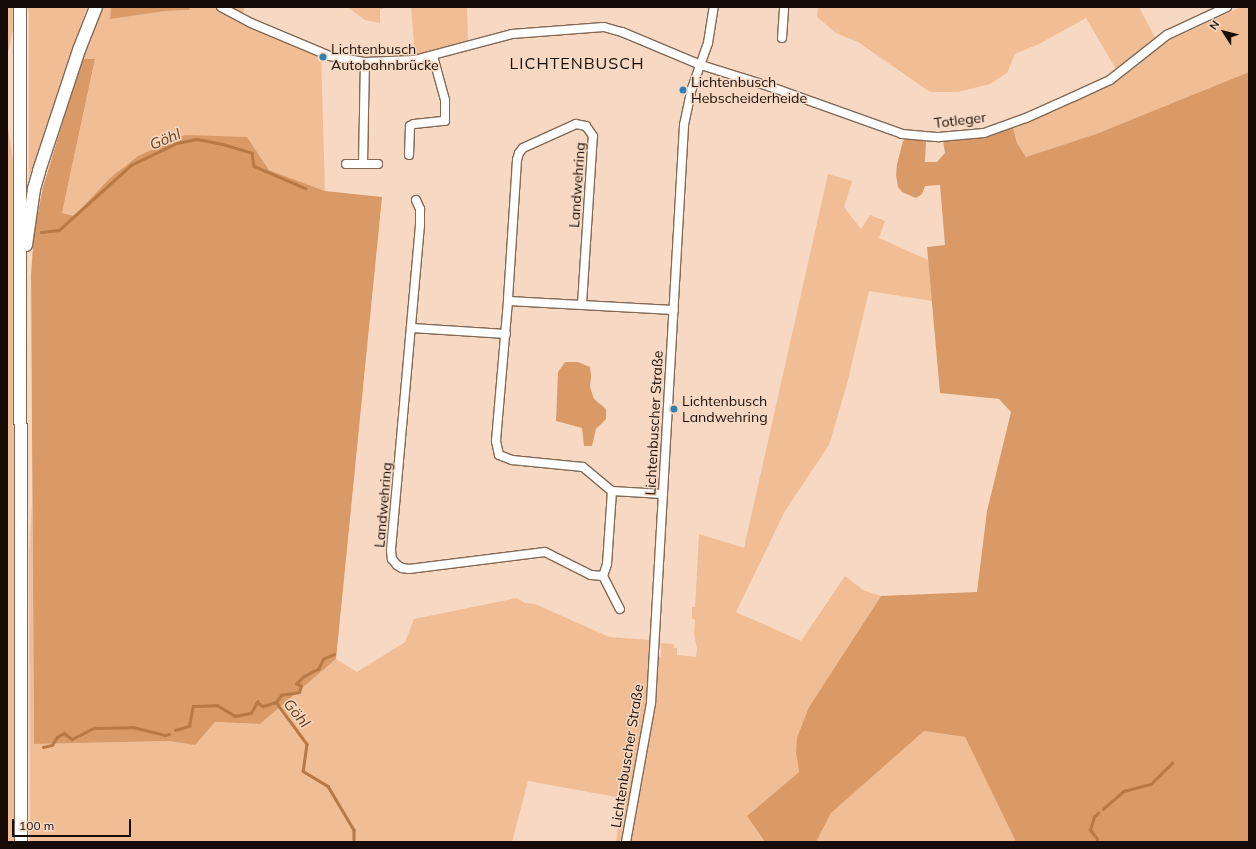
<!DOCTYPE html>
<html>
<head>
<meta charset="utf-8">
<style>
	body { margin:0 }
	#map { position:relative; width:1256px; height:849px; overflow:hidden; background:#f7d9c3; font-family:Mulish,sans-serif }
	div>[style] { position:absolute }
	.green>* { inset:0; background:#f0bd95 }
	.forest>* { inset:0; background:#da9a67 }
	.stream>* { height:2.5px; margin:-1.25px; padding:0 1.25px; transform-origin:1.25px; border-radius:1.25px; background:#b77946 }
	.roads { filter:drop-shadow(1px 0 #826955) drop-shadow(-1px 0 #826955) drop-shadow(0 1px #826955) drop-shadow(0 -1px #826955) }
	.minor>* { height:8px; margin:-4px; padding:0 4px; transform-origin:4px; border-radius:4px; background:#fff }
	.highway>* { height:12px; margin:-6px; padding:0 6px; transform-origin:6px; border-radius:6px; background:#fff }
	.dots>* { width:11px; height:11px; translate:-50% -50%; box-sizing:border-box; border:2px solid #f7d9c3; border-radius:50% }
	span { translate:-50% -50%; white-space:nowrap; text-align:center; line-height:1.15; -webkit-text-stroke:3px #f7d9c3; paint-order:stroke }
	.poi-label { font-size:14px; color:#160c05 }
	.left { translate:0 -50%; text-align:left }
	.street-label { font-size:14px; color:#160c05 }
	.water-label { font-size:15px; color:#663b15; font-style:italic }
	.quarter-label { font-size:16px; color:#160c05; letter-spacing:1px }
	.frame { position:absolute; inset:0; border:8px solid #160c05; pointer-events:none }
	.north { position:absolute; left:1204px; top:12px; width:40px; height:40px; -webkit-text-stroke:3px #f7d9c3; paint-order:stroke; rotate:306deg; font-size:11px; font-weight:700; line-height:16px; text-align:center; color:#160c05 }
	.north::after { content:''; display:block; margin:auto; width:14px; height:18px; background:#160c05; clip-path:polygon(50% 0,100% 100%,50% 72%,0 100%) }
	.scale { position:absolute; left:12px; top:819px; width:119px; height:18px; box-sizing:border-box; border:2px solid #160c05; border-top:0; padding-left:5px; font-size:12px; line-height:14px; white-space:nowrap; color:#160c05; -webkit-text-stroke:3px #f7d9c3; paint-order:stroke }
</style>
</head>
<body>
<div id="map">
	<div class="green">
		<div style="clip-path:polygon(7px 7px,15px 7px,13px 30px,7px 57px)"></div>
		<div style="clip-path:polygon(28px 7px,87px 7px,29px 178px,29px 15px)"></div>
		<div style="clip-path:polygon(101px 7px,111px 7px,110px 18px,165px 11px,190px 10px,189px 7px,245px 7px,240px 22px,321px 55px,325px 191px,269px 170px,247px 137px,109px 179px,74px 216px,62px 213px,95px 60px,82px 59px,96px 14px)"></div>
		<div style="clip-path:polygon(347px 7px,389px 7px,380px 9px,380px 23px,365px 20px)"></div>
		<div style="clip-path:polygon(411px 7px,467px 7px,468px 42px,415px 56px)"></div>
		<div style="clip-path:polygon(818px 7px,1139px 7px,1159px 45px,1241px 7px,1249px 7px,1249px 72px,1096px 134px,1026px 157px,1017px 143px,1013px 128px,1027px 119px,1120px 76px,1086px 18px,1039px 44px,1015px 54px,1007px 73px,990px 84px,958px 92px,930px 92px,858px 42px,836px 33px,817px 17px)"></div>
		<div style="clip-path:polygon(7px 121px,15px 174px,17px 842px,7px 842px)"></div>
		<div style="clip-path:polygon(828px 174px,852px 181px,844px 207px,861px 229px,870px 215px,885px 221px,879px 238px,928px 260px,932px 301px,869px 291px,847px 384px,829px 445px,785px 511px,736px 612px,801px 641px,845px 576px,863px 590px,881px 596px,809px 707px,796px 753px,799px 772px,747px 816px,765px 842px,616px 842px,622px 798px,528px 781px,512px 842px,30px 842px,29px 552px,32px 503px,34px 744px,169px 741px,194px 744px,215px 722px,260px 724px,336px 659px,357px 672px,405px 642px,414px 619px,517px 598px,525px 603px,535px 604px,609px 637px,651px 640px,649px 658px,661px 657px,661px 643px,674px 644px,674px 648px,677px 648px,677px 655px,696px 657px,697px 649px,694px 634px,695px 620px,692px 619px,692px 607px,695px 607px,699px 534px,744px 548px)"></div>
		<div style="clip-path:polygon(923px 731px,965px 737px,1016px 842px,816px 842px,831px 813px)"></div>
	</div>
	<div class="forest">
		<div style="clip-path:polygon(111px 7px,189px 7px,190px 10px,165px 11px,110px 19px)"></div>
		<div style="clip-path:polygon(82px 59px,95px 59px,62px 213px,74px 216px,109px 179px,138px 156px,185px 135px,247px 137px,269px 170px,325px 191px,382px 197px,336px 659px,260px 724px,215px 722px,195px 745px,169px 741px,34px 744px,31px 275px,34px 232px,43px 187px)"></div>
		<div style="clip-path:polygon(1249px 72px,1249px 842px,1016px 842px,965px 737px,924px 731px,831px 813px,816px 842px,765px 842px,747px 816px,799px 772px,796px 753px,797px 738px,809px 707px,881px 596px,977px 592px,987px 511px,1011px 412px,999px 399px,940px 393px,927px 247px,945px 245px,940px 185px,925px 186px,922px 194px,916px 198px,902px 192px,898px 187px,896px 175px,897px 164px,903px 141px,909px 138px,926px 141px,925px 162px,937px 162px,945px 153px,943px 140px,983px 137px,1013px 128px,1017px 143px,1026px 157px,1096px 134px)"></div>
		<div style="clip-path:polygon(565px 362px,578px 362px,590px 367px,591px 376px,590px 387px,594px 399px,606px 409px,606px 419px,596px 429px,592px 446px,584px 446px,582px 428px,556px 421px,558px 372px)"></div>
	</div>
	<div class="stream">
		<div style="left:41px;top:232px;width:18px;rotate:-6deg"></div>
		<div style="left:59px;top:230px;width:97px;rotate:-42.1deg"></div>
		<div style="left:131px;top:165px;width:51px;rotate:-25.6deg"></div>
		<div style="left:177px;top:143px;width:20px;rotate:-11deg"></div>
		<div style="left:197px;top:139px;width:26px;rotate:11deg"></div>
		<div style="left:223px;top:144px;width:30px;rotate:17deg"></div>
		<div style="left:252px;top:153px;width:13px;rotate:81deg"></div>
		<div style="left:254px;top:166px;width:56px;rotate:23.3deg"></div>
		<div style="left:276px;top:702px;width:9px;rotate:-54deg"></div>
		<div style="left:281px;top:695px;width:18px;rotate:-9deg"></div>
		<div style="left:299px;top:692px;width:6px;rotate:-72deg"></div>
		<div style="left:301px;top:686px;width:5px;rotate:-158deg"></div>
		<div style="left:296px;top:684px;width:11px;rotate:-45deg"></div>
		<div style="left:304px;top:676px;width:16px;rotate:-27deg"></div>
		<div style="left:318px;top:669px;width:11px;rotate:-63deg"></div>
		<div style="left:323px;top:659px;width:12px;rotate:-24deg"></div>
		<div style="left:175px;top:730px;width:15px;rotate:-16deg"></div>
		<div style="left:189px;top:726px;width:20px;rotate:-79deg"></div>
		<div style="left:193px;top:706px;width:24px;rotate:-2deg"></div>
		<div style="left:217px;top:705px;width:21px;rotate:31deg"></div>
		<div style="left:235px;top:716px;width:16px;rotate:-11deg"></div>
		<div style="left:251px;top:713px;width:13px;rotate:-61deg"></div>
		<div style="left:257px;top:702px;width:7px;rotate:34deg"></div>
		<div style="left:263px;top:706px;width:14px;rotate:-17deg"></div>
		<div style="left:276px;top:702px;width:52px;rotate:53.6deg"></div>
		<div style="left:307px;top:744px;width:27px;rotate:98deg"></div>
		<div style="left:303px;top:771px;width:29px;rotate:31deg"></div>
		<div style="left:328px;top:786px;width:51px;rotate:59.4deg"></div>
		<div style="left:354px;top:830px;width:12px;rotate:90deg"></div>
		<div style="left:43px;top:747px;width:9px;rotate:-13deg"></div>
		<div style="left:52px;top:745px;width:9px;rotate:-58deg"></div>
		<div style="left:57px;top:737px;width:8px;rotate:-30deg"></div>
		<div style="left:64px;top:733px;width:10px;rotate:37deg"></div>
		<div style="left:72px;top:739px;width:25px;rotate:-27deg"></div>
		<div style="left:94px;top:728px;width:39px;rotate:-1deg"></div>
		<div style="left:133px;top:727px;width:33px;rotate:14deg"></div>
		<div style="left:165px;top:735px;width:4px;rotate:-14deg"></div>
		<div style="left:1103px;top:809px;width:28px;rotate:-41deg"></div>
		<div style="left:1124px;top:791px;width:28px;rotate:-15deg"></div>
		<div style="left:1151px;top:784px;width:30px;rotate:-45deg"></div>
		<div style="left:1097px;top:842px;width:3px;rotate:-90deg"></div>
		<div style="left:1097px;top:839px;width:11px;rotate:-128deg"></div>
		<div style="left:1090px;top:830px;width:14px;rotate:-73deg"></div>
		<div style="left:1094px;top:817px;width:6px;rotate:-45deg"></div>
	</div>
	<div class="roads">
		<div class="minor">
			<div style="left:221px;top:7px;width:34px;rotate:28deg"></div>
			<div style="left:251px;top:23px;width:86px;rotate:22.7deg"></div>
			<div style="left:330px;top:56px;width:36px;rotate:10deg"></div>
			<div style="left:365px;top:62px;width:49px;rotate:-2.3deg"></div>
			<div style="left:414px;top:60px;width:101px;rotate:-14.9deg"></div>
			<div style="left:512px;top:34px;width:92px;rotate:-4.4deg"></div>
			<div style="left:604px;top:27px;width:19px;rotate:16deg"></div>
			<div style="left:622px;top:32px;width:86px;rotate:22.7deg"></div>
			<div style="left:701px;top:65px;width:73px;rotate:17.4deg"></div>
			<div style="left:771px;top:87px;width:139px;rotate:19.7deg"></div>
			<div style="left:902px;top:134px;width:37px;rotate:5deg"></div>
			<div style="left:939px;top:137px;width:45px;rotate:-5.1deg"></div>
			<div style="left:984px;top:133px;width:45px;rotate:-19.7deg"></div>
			<div style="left:1026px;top:118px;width:51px;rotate:-24.1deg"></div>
			<div style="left:1073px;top:97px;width:41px;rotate:-24.7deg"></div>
			<div style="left:1110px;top:80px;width:73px;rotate:-38.3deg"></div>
			<div style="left:1167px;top:35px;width:66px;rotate:-25deg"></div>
			<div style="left:782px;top:38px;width:31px;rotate:-86deg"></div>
			<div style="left:409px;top:155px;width:29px;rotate:-88deg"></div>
			<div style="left:410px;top:126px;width:4px;rotate:-27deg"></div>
			<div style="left:414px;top:124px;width:31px;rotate:-6deg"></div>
			<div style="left:445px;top:121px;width:21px;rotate:-90deg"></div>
			<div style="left:445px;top:100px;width:46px;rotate:-105.3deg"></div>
			<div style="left:346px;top:164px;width:32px"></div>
			<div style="left:363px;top:164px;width:102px;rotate:-88.9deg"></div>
			<div style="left:416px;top:200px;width:10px;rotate:66deg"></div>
			<div style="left:420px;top:209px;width:16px;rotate:90deg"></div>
			<div style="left:420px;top:225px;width:327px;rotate:95.1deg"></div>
			<div style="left:391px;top:551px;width:8px;rotate:83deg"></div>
			<div style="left:392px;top:559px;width:8px;rotate:50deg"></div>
			<div style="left:397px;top:565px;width:6px;rotate:31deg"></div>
			<div style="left:402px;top:568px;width:7px;rotate:8deg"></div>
			<div style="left:409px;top:569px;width:137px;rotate:-7.1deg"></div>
			<div style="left:545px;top:552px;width:51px;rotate:26.6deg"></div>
			<div style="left:591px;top:575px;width:12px;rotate:5deg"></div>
			<div style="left:508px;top:301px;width:166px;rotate:3.1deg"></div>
			<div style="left:582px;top:304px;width:168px;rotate:-86.3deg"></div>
			<div style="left:593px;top:136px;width:12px;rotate:-125deg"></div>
			<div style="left:586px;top:126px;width:10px;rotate:-169deg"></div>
			<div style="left:576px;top:124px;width:58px;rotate:155.6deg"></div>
			<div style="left:523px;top:148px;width:6px;rotate:129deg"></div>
			<div style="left:519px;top:153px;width:7px;rotate:106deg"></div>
			<div style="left:517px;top:160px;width:141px;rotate:93.7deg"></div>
			<div style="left:508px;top:301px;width:141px;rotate:94.9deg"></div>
			<div style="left:496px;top:441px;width:14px;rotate:78deg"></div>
			<div style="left:499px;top:455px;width:14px;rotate:21deg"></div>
			<div style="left:512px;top:460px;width:71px;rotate:5.6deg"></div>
			<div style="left:583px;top:467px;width:38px;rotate:40deg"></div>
			<div style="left:612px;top:491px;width:51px;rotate:3.4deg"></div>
			<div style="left:412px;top:328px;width:94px;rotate:3.7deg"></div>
			<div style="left:612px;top:491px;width:73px;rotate:93.9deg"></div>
			<div style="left:607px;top:564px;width:13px;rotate:108deg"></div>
			<div style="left:603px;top:576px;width:37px;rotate:63deg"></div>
			<div style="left:626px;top:842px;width:141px;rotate:-79.8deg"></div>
			<div style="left:651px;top:703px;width:579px;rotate:-86.73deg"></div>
			<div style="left:684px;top:125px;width:35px;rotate:-78deg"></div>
			<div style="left:691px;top:91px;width:51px;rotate:-70.5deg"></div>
			<div style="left:708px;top:43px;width:36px;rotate:-81deg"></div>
		</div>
		<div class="highway">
			<div style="left:20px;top:7px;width:835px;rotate:89.93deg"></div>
			<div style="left:26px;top:245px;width:57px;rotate:-81.9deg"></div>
			<div style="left:34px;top:189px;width:19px;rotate:-74deg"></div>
			<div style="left:39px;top:171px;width:127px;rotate:-71.7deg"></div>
			<div style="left:79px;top:50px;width:46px;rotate:-68.4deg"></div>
		</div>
	</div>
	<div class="dots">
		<div style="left:323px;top:57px;background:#3182b3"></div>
		<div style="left:683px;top:90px;background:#3182b3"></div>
		<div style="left:674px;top:409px;background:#3182b3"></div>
	</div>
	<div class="poi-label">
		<span class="left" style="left:331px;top:57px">Lichtenbusch<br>Autobahnbrücke</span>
		<span class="left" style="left:691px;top:90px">Lichtenbusch<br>Hebscheiderheide</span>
		<span class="left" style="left:682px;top:409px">Lichtenbusch<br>Landwehring</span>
	</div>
	<div class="street-label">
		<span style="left:960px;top:120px;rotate:-7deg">Totleger</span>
		<span style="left:577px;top:185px;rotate:-86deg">Landwehring</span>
		<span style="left:654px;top:423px;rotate:-87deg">Lichtenbuscher Straße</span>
		<span style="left:383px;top:505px;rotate:-85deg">Landwehring</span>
		<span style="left:627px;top:756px;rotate:-81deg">Lichtenbuscher Straße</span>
	</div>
	<div class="water-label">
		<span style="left:165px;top:139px;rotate:-22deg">Göhl</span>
		<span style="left:297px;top:713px;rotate:51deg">Göhl</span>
	</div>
	<div class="quarter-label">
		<span style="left:577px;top:63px">LICHTENBUSCH</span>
	</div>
	<div class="frame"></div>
	<div class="north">N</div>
	<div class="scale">100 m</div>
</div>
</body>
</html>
